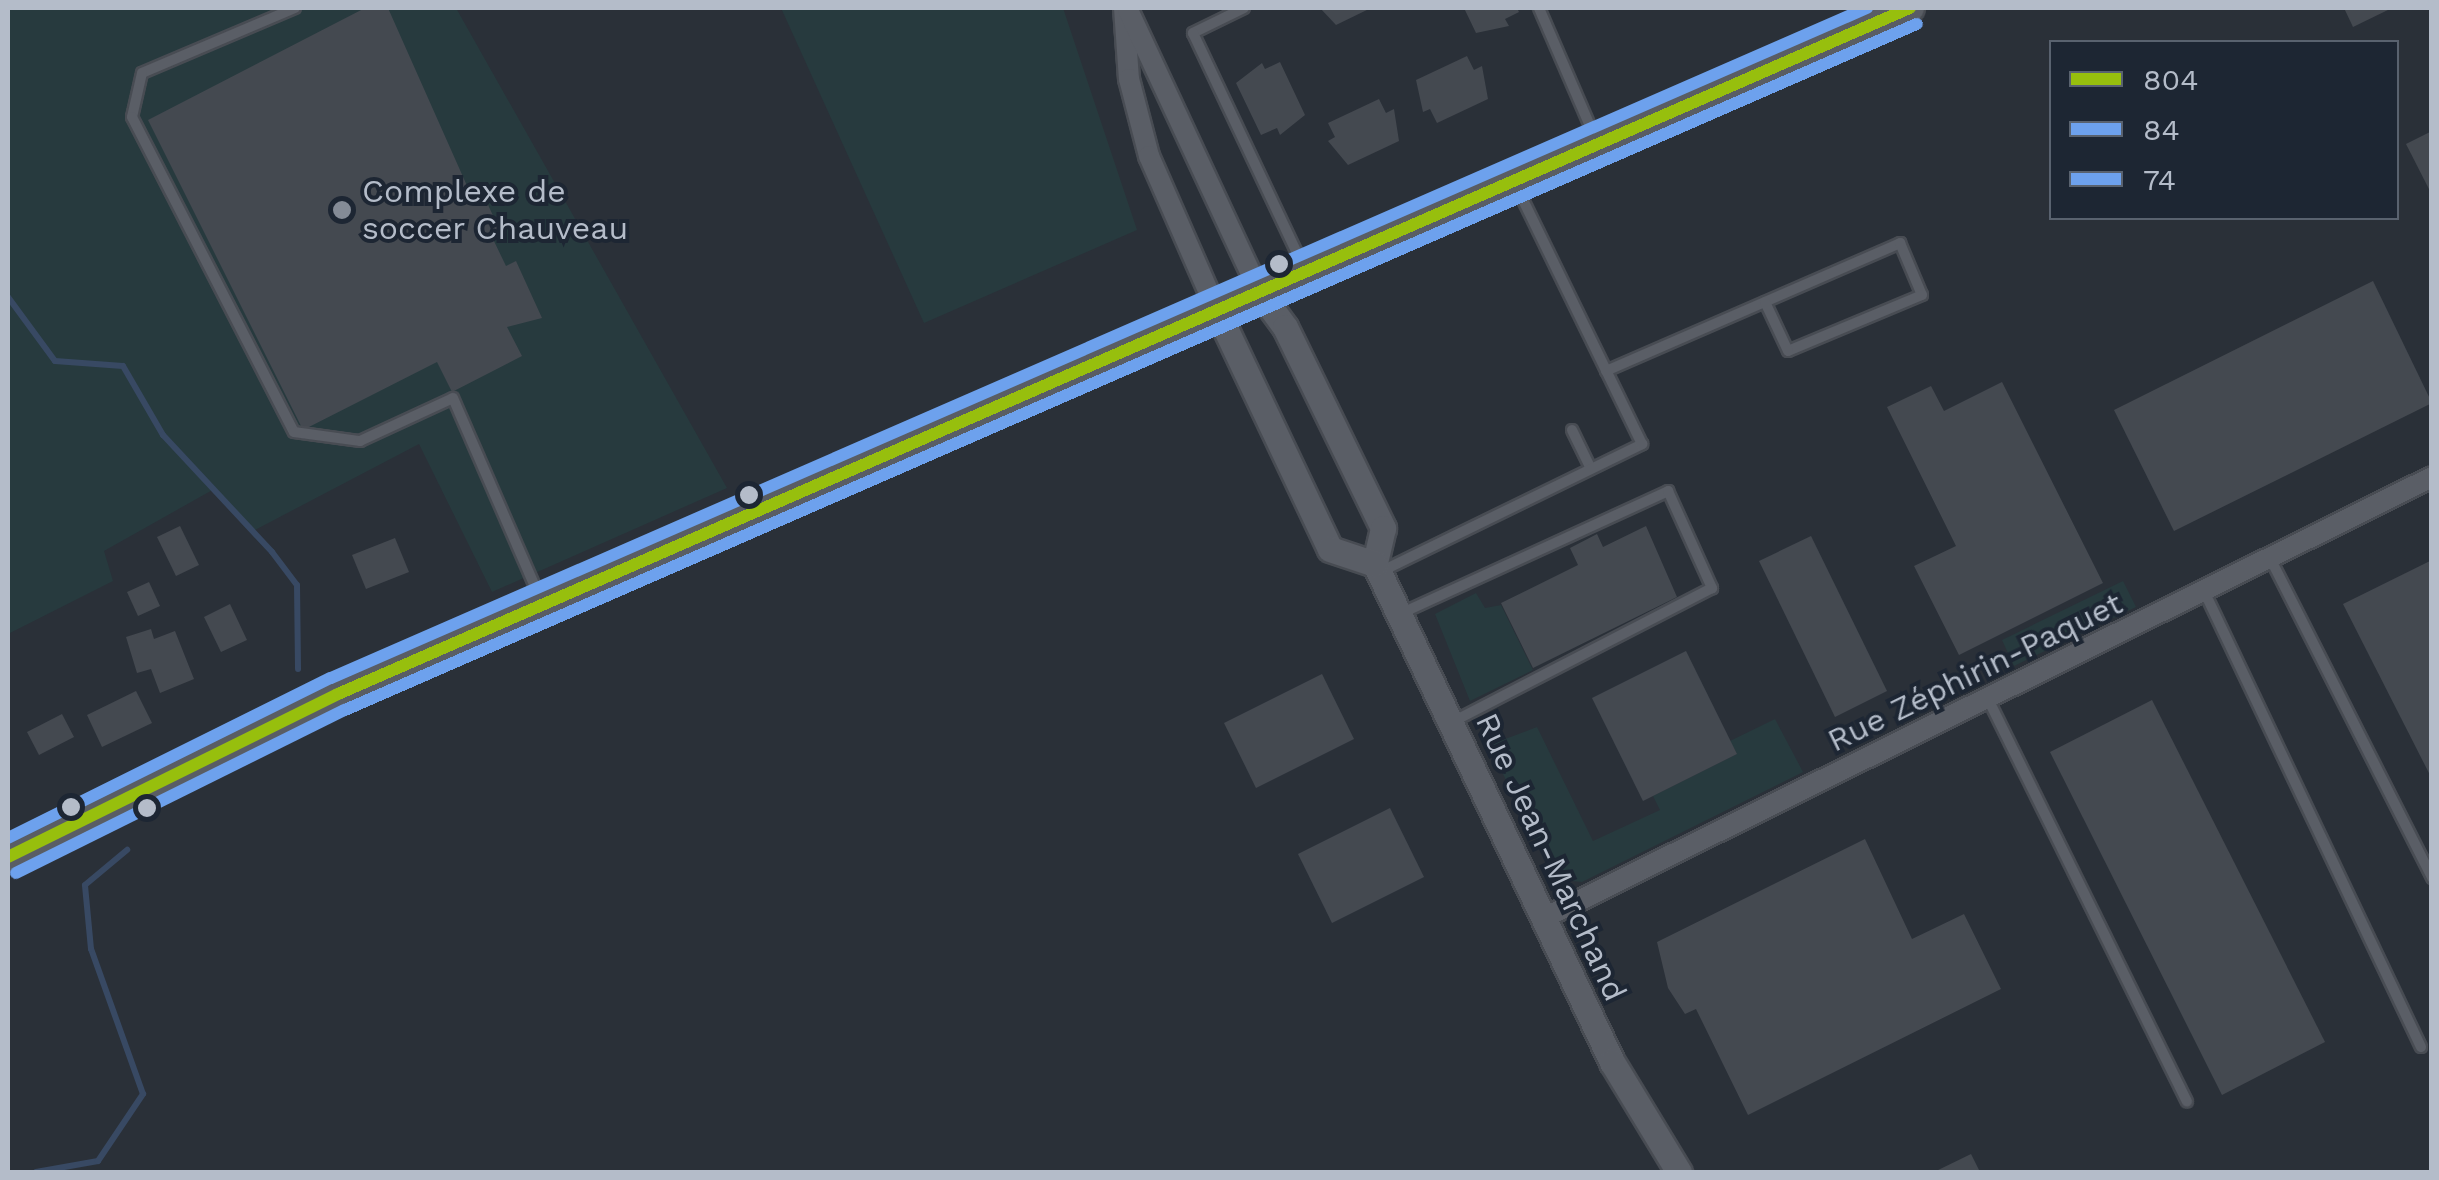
<!DOCTYPE html>
<html>
<head>
<meta charset="utf-8">
<style>
	body { margin:0 }
	#map { position:relative; width:2439px; height:1180px; overflow:hidden; background:#2a3038; font-family:"Work Sans",sans-serif }
	div>[style] { position:absolute }
	.green>* { inset:0; background:#273a3e }
	.stream>* { height:6px; margin:-3px; padding:0 3px; transform-origin:3px; border-radius:3px; background:#384963 }
	.building>* { inset:0; background:#444950 }
	.roads { filter:drop-shadow(2px 0 #484c53) drop-shadow(-2px 0 #484c53) drop-shadow(0 2px #484c53) drop-shadow(0 -2px #484c53) }
	.service>* { height:10px; margin:-5px; padding:0 5px; transform-origin:5px; border-radius:5px; background:#5a5e66 }
	.minor>* { height:20px; margin:-10px; padding:0 10px; transform-origin:10px; border-radius:10px; background:#5a5e66 }
	.tertiary>* { height:25px; margin:-12.5px; padding:0 12.5px; transform-origin:12.5px; border-radius:12.5px; background:#5a5e66 }
	.secondary>* { height:28px; margin:-14px; padding:0 14px; transform-origin:14px; border-radius:14px; background:#595d64 }
	.bus-1>* { height:12px; margin:-6px; padding:0 6px; transform-origin:6px; border-radius:6px; background:#97bf0d }
	.bus-2>* { height:12px; margin:-6px; padding:0 6px; transform-origin:6px; border-radius:6px; background:#6da1ed }
	.bus-3>* { height:12px; margin:-6px; padding:0 6px; transform-origin:6px; border-radius:6px; background:#6da1ed }
	.dots>* { width:28px; height:28px; translate:-50% -50%; box-sizing:border-box; border:5px solid #1d2633; border-radius:50% }
	span { translate:-50% -50%; white-space:nowrap; text-align:center; line-height:1.15; -webkit-text-stroke:8px #1d2633; paint-order:stroke }
	.poi-label { font-size:32px; color:#b4bcc9 }
	.left { translate:0 -50%; text-align:left }
	.street-label { font-size:32px; color:#b4bcc9 }
	.frame { position:absolute; inset:0; border:10px solid #b4bcc9; pointer-events:none }
	.legend { position:absolute; left:2049px; top:40px; width:350px; height:180px; box-sizing:border-box; background:#1d2633; border:2px solid #59626f; margin:0; padding:12px 18px; list-style:none; font-size:30px; color:#b4bcc9 }
	.legend li { display:flex; align-items:center; gap:20px; height:50px }
	.legend b { width:50px; border:2px solid #59626f }
</style>
</head>
<body>
<div id="map">
	<div class="green">
		<div style="clip-path:polygon(8px 8px,456px 8px,727px 488px,492px 592px,419px 444px,253px 531px,216px 488px,104px 551px,113px 581px,8px 634px)"></div>
		<div style="clip-path:polygon(781px 8px,1063px 8px,1137px 230px,924px 323px)"></div>
		<div style="clip-path:polygon(2123px 581px,2136px 607px,2014px 666px,2002px 640px)"></div>
		<div style="clip-path:polygon(1476px 593px,1485px 608px,1501px 605px,1533px 670px,1470px 701px,1435px 614px)"></div>
		<div style="clip-path:polygon(1775px 719px,1803px 772px,1582px 882px,1561px 880px,1548px 867px,1489px 745px,1537px 727px,1593px 841px,1660px 810px,1653px 796px,1737px 754px,1730px 741px)"></div>
	</div>
	<div class="stream">
		<div style="left:8px;top:297px;width:79px;rotate:53.7deg"></div>
		<div style="left:55px;top:361px;width:68px;rotate:4.2deg"></div>
		<div style="left:123px;top:366px;width:80px;rotate:59.9deg"></div>
		<div style="left:163px;top:435px;width:160px;rotate:47deg"></div>
		<div style="left:272px;top:552px;width:41px;rotate:52.9deg"></div>
		<div style="left:297px;top:585px;width:84px;rotate:89.3deg"></div>
		<div style="left:36px;top:1172px;width:63px;rotate:-10.1deg"></div>
		<div style="left:98px;top:1161px;width:81px;rotate:-56.1deg"></div>
		<div style="left:143px;top:1094px;width:154px;rotate:-109.7deg"></div>
		<div style="left:91px;top:949px;width:64px;rotate:-95.4deg"></div>
		<div style="left:85px;top:885px;width:55px;rotate:-39.8deg"></div>
	</div>
	<div class="building">
		<div style="clip-path:polygon(365px 8px,388px 8px,468px 188px,478px 183px,501px 233px,492px 237px,506px 266px,516px 261px,542px 318px,507px 327px,522px 356px,452px 392px,437px 362px,303px 430px,148px 120px)"></div>
		<div style="clip-path:polygon(1320px 8px,1371px 8px,1336px 25px)"></div>
		<div style="clip-path:polygon(1464px 8px,1517px 8px,1519px 12px,1505px 19px,1509px 26px,1476px 33px)"></div>
		<div style="clip-path:polygon(2344px 8px,2392px 8px,2353px 27px)"></div>
		<div style="clip-path:polygon(1467px 56px,1474px 70px,1482px 66px,1488px 99px,1437px 123px,1430px 109px,1423px 112px,1416px 80px)"></div>
		<div style="clip-path:polygon(1280px 62px,1305px 115px,1280px 135px,1277px 128px,1261px 135px,1236px 83px,1262px 63px,1265px 69px)"></div>
		<div style="clip-path:polygon(1379px 99px,1386px 113px,1394px 109px,1399px 141px,1348px 165px,1328px 141px,1335px 137px,1328px 123px)"></div>
		<div style="clip-path:polygon(2432px 131px,2432px 195px,2406px 144px)"></div>
		<div style="clip-path:polygon(2373px 281px,2432px 403px,2174px 531px,2114px 410px)"></div>
		<div style="clip-path:polygon(2002px 382px,2103px 583px,1959px 655px,1914px 566px,1956px 546px,1887px 407px,1931px 386px,1944px 411px)"></div>
		<div style="clip-path:polygon(180px 526px,199px 565px,176px 576px,157px 537px)"></div>
		<div style="clip-path:polygon(1646px 526px,1677px 597px,1533px 668px,1501px 603px,1578px 565px,1570px 548px,1597px 534px,1603px 547px)"></div>
		<div style="clip-path:polygon(1811px 536px,1887px 691px,1835px 717px,1759px 561px)"></div>
		<div style="clip-path:polygon(395px 538px,409px 572px,366px 589px,352px 555px)"></div>
		<div style="clip-path:polygon(2432px 560px,2432px 779px,2343px 604px)"></div>
		<div style="clip-path:polygon(149px 582px,160px 606px,138px 616px,127px 592px)"></div>
		<div style="clip-path:polygon(230px 604px,247px 640px,221px 652px,204px 617px)"></div>
		<div style="clip-path:polygon(151px 629px,154px 639px,175px 631px,194px 679px,160px 693px,151px 669px,137px 673px,126px 637px)"></div>
		<div style="clip-path:polygon(1686px 651px,1737px 754px,1643px 801px,1592px 698px)"></div>
		<div style="clip-path:polygon(1322px 674px,1354px 739px,1256px 788px,1224px 723px)"></div>
		<div style="clip-path:polygon(136px 691px,152px 723px,102px 747px,87px 715px)"></div>
		<div style="clip-path:polygon(2152px 700px,2325px 1042px,2222px 1095px,2050px 752px)"></div>
		<div style="clip-path:polygon(62px 714px,74px 737px,39px 755px,27px 732px)"></div>
		<div style="clip-path:polygon(1390px 808px,1424px 877px,1332px 923px,1298px 854px)"></div>
		<div style="clip-path:polygon(1865px 839px,1912px 939px,1964px 914px,2001px 989px,1748px 1115px,1696px 1009px,1685px 1014px,1668px 988px,1657px 942px)"></div>
		<div style="clip-path:polygon(1971px 1154px,1980px 1172px,1934px 1172px)"></div>
	</div>
	<div class="roads">
		<div class="service">
			<div style="left:295px;top:8px;width:166px;rotate:157deg"></div>
			<div style="left:142px;top:73px;width:45px;rotate:102.8deg"></div>
			<div style="left:132px;top:117px;width:354px;rotate:62.8deg"></div>
			<div style="left:294px;top:432px;width:67px;rotate:7.8deg"></div>
			<div style="left:360px;top:441px;width:102px;rotate:-24.8deg"></div>
			<div style="left:453px;top:398px;width:223px;rotate:66.5deg"></div>
			<div style="left:1244px;top:8px;width:57px;rotate:153.9deg"></div>
			<div style="left:1193px;top:33px;width:260px;rotate:64.7deg"></div>
			<div style="left:1539px;top:8px;width:144px;rotate:66.6deg"></div>
			<div style="left:1606px;top:371px;width:321px;rotate:-23.5deg"></div>
			<div style="left:1900px;top:243px;width:56px;rotate:67.1deg"></div>
			<div style="left:1922px;top:295px;width:145px;rotate:157.3deg"></div>
			<div style="left:1788px;top:351px;width:54px;rotate:-115.1deg"></div>
			<div style="left:1572px;top:430px;width:43px;rotate:64deg"></div>
			<div style="left:2270px;top:558px;width:359px;rotate:63.1deg"></div>
			<div style="left:1380px;top:572px;width:292px;rotate:-26deg"></div>
			<div style="left:1642px;top:444px;width:292px;rotate:-116deg"></div>
			<div style="left:2204px;top:591px;width:505px;rotate:64.55deg"></div>
			<div style="left:1402px;top:613px;width:293px;rotate:-24.6deg"></div>
			<div style="left:1668px;top:491px;width:107px;rotate:65.6deg"></div>
			<div style="left:1712px;top:588px;width:292px;rotate:152.7deg"></div>
			<div style="left:1988px;top:699px;width:449px;rotate:63.7deg"></div>
		</div>
		<div class="minor">
			<div style="left:1124px;top:8px;width:71px;rotate:86deg"></div>
			<div style="left:1129px;top:79px;width:80px;rotate:75.4deg"></div>
			<div style="left:1149px;top:156px;width:169px;rotate:66.3deg"></div>
			<div style="left:1128px;top:10px;width:312px;rotate:65deg"></div>
			<div style="left:1544px;top:918px;width:991px;rotate:-26.41deg"></div>
		</div>
		<div class="tertiary">
			<div style="left:1260px;top:293px;width:42px;rotate:53.7deg"></div>
			<div style="left:1285px;top:327px;width:224px;rotate:64deg"></div>
			<div style="left:1383px;top:528px;width:37px;rotate:103deg"></div>
			<div style="left:1375px;top:564px;width:552px;rotate:64.55deg"></div>
			<div style="left:1612px;top:1062px;width:129px;rotate:58.7deg"></div>
			<div style="left:1217px;top:311px;width:263px;rotate:64.6deg"></div>
			<div style="left:1330px;top:549px;width:47px;rotate:18.4deg"></div>
		</div>
		<div class="secondary">
			<div style="left:8px;top:857px;width:368px;rotate:-26.3deg"></div>
			<div style="left:338px;top:694px;width:1715px;rotate:-23.58deg"></div>
		</div>
	</div>
	<div class="bus-1">
		<div style="left:8px;top:857px;width:368px;rotate:-26.3deg"></div>
		<div style="left:338px;top:694px;width:1715px;rotate:-23.58deg"></div>
	</div>
	<div class="bus-2">
		<div style="left:16px;top:873px;width:367px;rotate:-26.4deg"></div>
		<div style="left:345px;top:710px;width:1715px;rotate:-23.58deg"></div>
	</div>
	<div class="bus-3">
		<div style="left:8px;top:838px;width:360px;rotate:-26.4deg"></div>
		<div style="left:331px;top:678px;width:1676px;rotate:-23.57deg"></div>
	</div>
	<div class="dots">
		<div style="left:342px;top:210px;background:#848b96"></div>
		<div style="left:1279px;top:264px;background:#b4bcc9"></div>
		<div style="left:749px;top:495px;background:#b4bcc9"></div>
		<div style="left:71px;top:807px;background:#b4bcc9"></div>
		<div style="left:147px;top:808px;background:#b4bcc9"></div>
	</div>
	<div class="poi-label">
		<span class="left" style="left:362px;top:210px">Complexe de<br>soccer Chauveau</span>
	</div>
	<div class="street-label">
		<span style="left:1975px;top:672px;rotate:-26deg">Rue Zéphirin-Paquet</span>
		<span style="left:1551px;top:857px;rotate:65deg">Rue Jean-Marchand</span>
	</div>
	<div class="frame"></div>
	<ul class="legend">
	<li><b style="height:12px;background:#97bf0d"></b>804</li>
	<li><b style="height:12px;background:#6da1ed"></b>84</li>
	<li><b style="height:12px;background:#6da1ed"></b>74</li>
	</ul>
</div>
</body>
</html>
